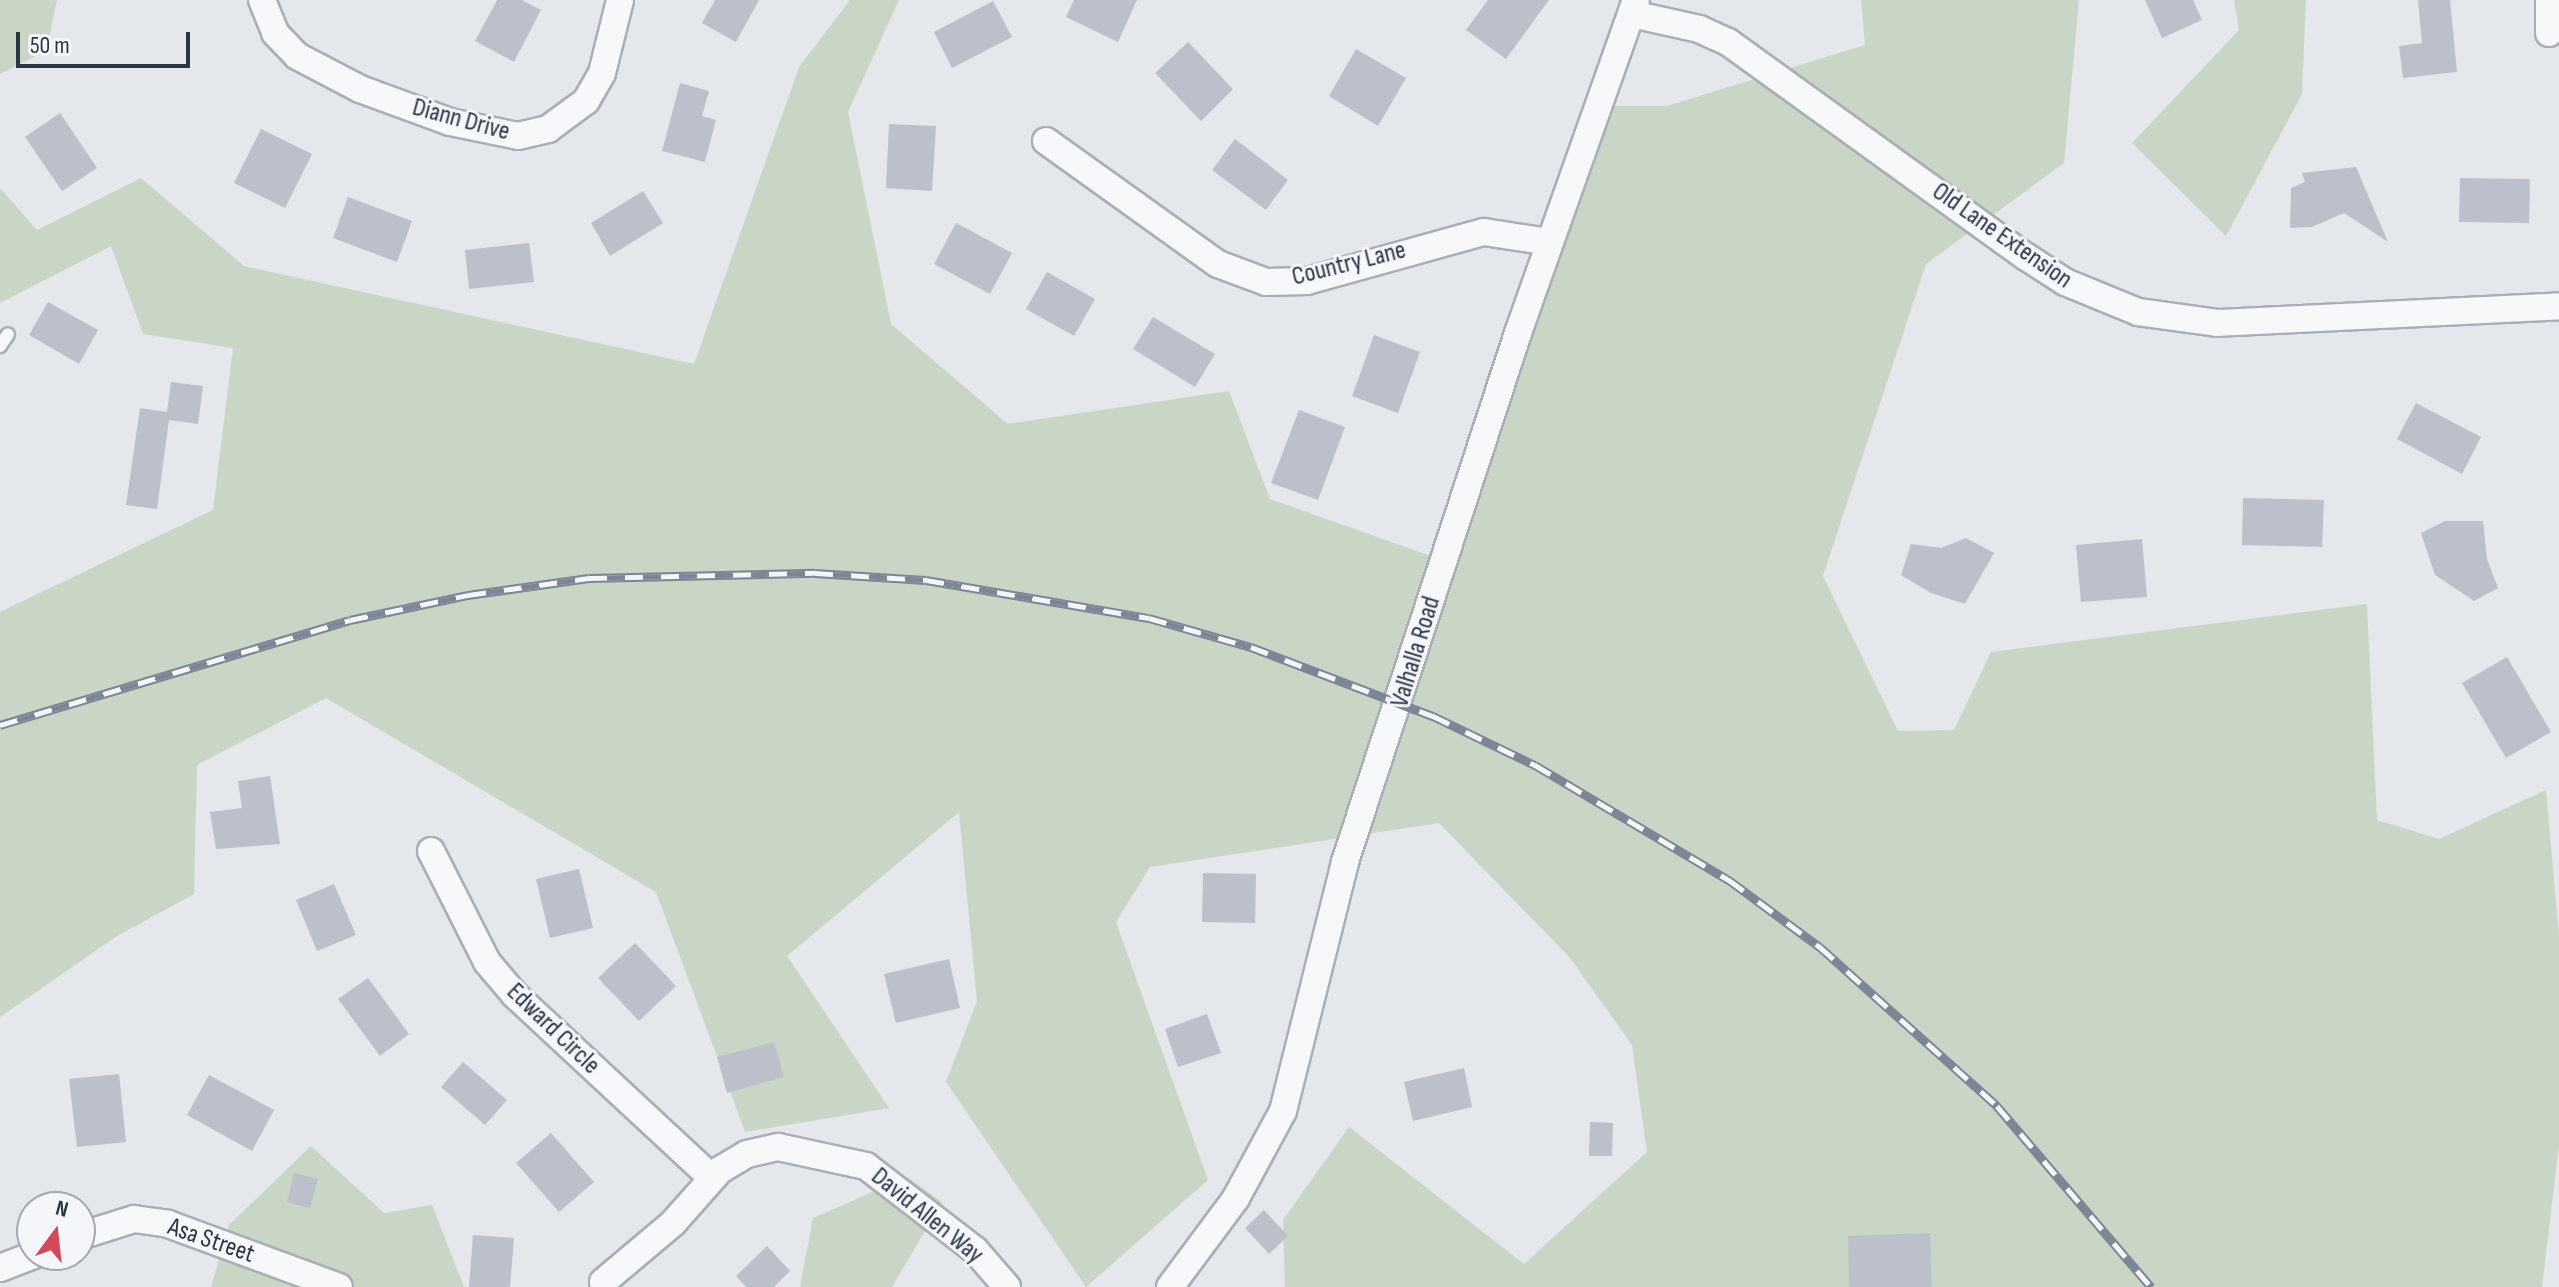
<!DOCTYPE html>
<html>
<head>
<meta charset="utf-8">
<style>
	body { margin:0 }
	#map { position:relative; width:2559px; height:1287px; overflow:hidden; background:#e4e7ec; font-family:"Sofia Sans Condensed",sans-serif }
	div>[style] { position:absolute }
	.green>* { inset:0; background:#c9d6c5 }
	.building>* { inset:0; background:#bbc0ca }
	.roads { filter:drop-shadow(2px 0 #a9aeb7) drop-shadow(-2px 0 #a9aeb7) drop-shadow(0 2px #a9aeb7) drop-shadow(0 -2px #a9aeb7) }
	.service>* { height:12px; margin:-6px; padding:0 6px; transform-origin:6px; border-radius:6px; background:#f7f8fa }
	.minor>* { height:26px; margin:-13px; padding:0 13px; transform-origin:13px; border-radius:13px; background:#f7f8fa }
	.rail>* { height:9px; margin-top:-4.5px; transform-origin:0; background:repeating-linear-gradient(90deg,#f4f6f9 0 18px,#7d8696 0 36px); box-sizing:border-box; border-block:2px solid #7d8696 }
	span { translate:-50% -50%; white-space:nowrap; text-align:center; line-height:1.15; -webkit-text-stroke:6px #f4f6f9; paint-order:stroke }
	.street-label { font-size:26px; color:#2b3445 }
	.north { position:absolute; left:16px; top:1191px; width:80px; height:80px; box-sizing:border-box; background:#f4f6f9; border:2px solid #a4a8b1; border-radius:50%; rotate:15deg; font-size:22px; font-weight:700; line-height:32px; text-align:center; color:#2b3445 }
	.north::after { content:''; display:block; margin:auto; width:28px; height:36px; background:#d1495b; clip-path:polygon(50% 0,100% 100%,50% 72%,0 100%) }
	.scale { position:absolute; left:16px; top:32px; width:174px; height:36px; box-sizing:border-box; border:4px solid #2b3445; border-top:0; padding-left:10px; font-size:24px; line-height:28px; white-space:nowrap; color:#2b3445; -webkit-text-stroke:6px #f4f6f9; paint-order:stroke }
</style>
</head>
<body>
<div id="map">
	<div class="green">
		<div style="clip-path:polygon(0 0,57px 0,46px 51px,0 74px)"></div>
		<div style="clip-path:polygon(850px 0,899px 0,848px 112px,891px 324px,1008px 424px,1229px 391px,1270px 499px,1442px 560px,1609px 106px,1667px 106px,1865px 45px,1861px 0,2079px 0,2064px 163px,1926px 264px,1823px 576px,1898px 731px,1954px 730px,1991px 652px,2367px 604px,2377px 820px,2439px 839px,2546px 790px,2559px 936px,2559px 1145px,2542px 1287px,1285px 1287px,1283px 1220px,1349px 1127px,1524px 1264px,1647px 1152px,1632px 1045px,1570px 958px,1439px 823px,1150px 867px,1116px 922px,1208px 1180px,1086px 1287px,946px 1082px,977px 1001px,959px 812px,787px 956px,889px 1108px,745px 1132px,656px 892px,326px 698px,197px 765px,194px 894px,117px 936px,0 1017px,0 612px,213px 510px,233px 348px,143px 334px,111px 246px,0 303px,0 188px,37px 230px,141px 178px,244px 266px,694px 364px,799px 67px)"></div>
		<div style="clip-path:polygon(2234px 0,2306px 0,2302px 94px,2226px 236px,2132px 143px,2239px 30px)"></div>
		<div style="clip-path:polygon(311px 1146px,384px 1213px,432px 1205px,464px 1287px,211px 1287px,229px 1225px)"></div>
		<div style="clip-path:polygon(907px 1177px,942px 1202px,892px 1287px,800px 1287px,813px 1218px)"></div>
	</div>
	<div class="building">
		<div style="clip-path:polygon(497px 0,522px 0,541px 10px,514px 62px,475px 41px)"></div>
		<div style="clip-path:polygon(715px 0,759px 0,736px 42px,702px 23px)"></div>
		<div style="clip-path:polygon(1074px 0,1137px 0,1118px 42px,1066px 17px)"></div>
		<div style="clip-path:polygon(1488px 0,1549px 0,1506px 59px,1466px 30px)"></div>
		<div style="clip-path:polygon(2145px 0,2193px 0,2202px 20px,2162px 38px)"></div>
		<div style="clip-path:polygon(2418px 0,2450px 0,2457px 72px,2403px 78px,2399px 46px,2422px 43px)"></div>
		<div style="clip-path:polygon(993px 1px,1012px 37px,952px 68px,934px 32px)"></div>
		<div style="clip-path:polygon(1188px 42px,1233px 89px,1201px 121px,1155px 73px)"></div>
		<div style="clip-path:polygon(1356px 49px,1406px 78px,1378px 126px,1329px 96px)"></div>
		<div style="clip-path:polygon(680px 83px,709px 91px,702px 116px,716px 120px,705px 162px,662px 151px)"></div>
		<div style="clip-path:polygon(60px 113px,97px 168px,62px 191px,25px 137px)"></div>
		<div style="clip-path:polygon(889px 124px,936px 126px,932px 191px,886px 188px)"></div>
		<div style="clip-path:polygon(261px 129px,312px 154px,285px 208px,234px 183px)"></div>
		<div style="clip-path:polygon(1235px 139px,1288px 180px,1266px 210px,1212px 170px)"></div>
		<div style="clip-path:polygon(2356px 167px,2388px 242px,2344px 213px,2312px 227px,2290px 228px,2291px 188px,2305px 182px,2302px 173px)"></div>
		<div style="clip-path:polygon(2460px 178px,2530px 179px,2529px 223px,2459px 222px)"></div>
		<div style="clip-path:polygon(643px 191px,663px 223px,610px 256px,591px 223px)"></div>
		<div style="clip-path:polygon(348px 197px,412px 221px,397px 262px,333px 238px)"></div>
		<div style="clip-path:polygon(956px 223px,1012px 253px,990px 294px,934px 264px)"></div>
		<div style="clip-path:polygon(529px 243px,534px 282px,469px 289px,465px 250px)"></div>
		<div style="clip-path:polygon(1047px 272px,1095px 299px,1074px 336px,1026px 309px)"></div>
		<div style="clip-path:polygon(48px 302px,98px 330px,79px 364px,29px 335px)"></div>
		<div style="clip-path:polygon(1153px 317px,1215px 354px,1195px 387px,1133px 349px)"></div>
		<div style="clip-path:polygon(1374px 335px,1420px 352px,1398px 413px,1352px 396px)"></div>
		<div style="clip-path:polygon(171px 382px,203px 386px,198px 424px,169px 420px,157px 509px,126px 505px,140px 408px,167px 412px)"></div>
		<div style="clip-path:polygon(2416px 403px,2481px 437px,2462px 474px,2397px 439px)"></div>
		<div style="clip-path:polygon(1299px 410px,1345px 427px,1318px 500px,1271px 483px)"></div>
		<div style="clip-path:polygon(2243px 498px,2324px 500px,2322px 547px,2242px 545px)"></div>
		<div style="clip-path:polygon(2445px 521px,2483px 521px,2487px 559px,2498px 588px,2474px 601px,2435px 575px,2421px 533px)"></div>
		<div style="clip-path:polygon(1966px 538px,1994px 553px,1965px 604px,1931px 593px,1901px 575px,1911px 544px,1941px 548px)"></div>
		<div style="clip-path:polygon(2142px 539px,2147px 597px,2081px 602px,2076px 545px)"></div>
		<div style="clip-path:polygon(2507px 657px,2551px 732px,2506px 758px,2462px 683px)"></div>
		<div style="clip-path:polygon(270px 776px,280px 844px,216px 849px,210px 812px,242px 808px,238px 781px)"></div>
		<div style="clip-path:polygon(579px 869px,593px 928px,550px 938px,536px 879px)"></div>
		<div style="clip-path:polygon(1203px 873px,1256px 874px,1255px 923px,1202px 922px)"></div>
		<div style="clip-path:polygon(334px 884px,356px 935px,317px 951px,296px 900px)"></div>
		<div style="clip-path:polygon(635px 943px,676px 986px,639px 1021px,598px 978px)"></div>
		<div style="clip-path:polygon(949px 959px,960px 1008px,896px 1023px,884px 974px)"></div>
		<div style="clip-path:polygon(368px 978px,409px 1034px,380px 1056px,338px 999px)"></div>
		<div style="clip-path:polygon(1207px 1014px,1221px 1053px,1178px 1067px,1165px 1029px)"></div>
		<div style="clip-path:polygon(774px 1042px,784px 1077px,727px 1093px,717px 1057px)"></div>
		<div style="clip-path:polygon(463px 1062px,507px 1100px,485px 1125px,441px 1087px)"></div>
		<div style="clip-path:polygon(1464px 1068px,1472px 1107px,1413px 1121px,1404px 1082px)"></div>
		<div style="clip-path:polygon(119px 1074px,126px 1142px,77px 1147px,69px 1079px)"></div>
		<div style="clip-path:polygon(209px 1075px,274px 1110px,252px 1151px,187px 1115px)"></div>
		<div style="clip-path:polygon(1590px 1122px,1613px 1123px,1612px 1156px,1589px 1156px)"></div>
		<div style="clip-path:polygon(551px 1133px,594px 1182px,559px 1212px,516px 1163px)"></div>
		<div style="clip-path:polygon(294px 1173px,318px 1179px,310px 1208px,287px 1202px)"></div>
		<div style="clip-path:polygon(1264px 1210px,1288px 1236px,1269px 1254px,1245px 1228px)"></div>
		<div style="clip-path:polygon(1930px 1233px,1932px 1287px,1849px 1287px,1848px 1236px)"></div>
		<div style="clip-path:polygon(473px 1235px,514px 1238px,510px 1287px,469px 1287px)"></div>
		<div style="clip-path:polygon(767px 1246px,790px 1271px,774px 1287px,746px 1287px,736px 1276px)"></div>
	</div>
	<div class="roads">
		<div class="service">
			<div style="left:0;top:346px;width:14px;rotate:-56deg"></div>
		</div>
		<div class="minor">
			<div style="left:262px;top:0;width:35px;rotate:68deg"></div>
			<div style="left:275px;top:33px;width:32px;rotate:46deg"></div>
			<div style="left:297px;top:56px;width:71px;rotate:27.6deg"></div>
			<div style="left:360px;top:89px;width:96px;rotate:20.1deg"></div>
			<div style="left:450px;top:122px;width:69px;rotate:11.6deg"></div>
			<div style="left:518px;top:136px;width:31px;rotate:-13deg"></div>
			<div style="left:548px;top:129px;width:47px;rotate:-36.4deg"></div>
			<div style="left:586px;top:101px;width:32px;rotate:-60deg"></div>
			<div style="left:602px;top:73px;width:75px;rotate:-76.1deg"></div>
			<div style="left:1632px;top:14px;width:69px;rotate:12.6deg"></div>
			<div style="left:1699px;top:29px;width:32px;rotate:24deg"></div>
			<div style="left:1728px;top:42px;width:366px;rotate:35.8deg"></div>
			<div style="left:2025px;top:256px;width:48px;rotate:33deg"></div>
			<div style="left:2065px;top:282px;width:79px;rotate:22.3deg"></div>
			<div style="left:2138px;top:312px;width:80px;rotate:7.9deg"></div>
			<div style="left:2217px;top:323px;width:342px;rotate:-2.8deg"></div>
			<div style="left:2549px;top:33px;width:33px;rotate:-90deg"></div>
			<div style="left:1046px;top:141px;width:211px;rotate:35.6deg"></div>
			<div style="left:1218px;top:264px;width:51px;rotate:20.6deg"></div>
			<div style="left:1266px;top:282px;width:41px;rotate:-1.4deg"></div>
			<div style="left:1307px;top:281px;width:184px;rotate:-15.5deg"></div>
			<div style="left:1484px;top:232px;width:66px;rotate:8.7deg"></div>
			<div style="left:431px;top:851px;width:124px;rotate:63.2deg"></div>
			<div style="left:487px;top:962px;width:43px;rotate:49.7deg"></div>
			<div style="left:515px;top:995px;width:269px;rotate:42.9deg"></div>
			<div style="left:80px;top:1236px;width:57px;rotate:-17.5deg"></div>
			<div style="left:134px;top:1219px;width:34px;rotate:8deg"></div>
			<div style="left:168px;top:1224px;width:182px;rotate:20.2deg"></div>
			<div style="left:0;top:1268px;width:36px;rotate:-21deg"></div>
			<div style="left:603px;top:1282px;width:92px;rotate:-40.1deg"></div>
			<div style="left:673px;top:1223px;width:71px;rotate:-48.4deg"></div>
			<div style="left:720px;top:1170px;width:31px;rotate:-31deg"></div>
			<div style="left:747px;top:1154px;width:32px;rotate:-13deg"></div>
			<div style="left:778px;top:1147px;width:90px;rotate:12.2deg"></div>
			<div style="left:866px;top:1166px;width:138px;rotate:37.6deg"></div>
			<div style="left:975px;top:1250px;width:49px;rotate:49.1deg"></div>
			<div style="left:1170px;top:1287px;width:111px;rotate:-53.4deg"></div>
			<div style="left:1236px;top:1198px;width:99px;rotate:-61.6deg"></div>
			<div style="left:1283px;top:1111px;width:257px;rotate:-76deg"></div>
			<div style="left:1345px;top:862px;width:557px;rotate:-71.89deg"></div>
			<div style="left:1518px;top:333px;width:353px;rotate:-70.5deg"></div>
		</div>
	</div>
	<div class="rail">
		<div style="left:0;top:725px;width:365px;rotate:-16.7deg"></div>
		<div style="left:350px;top:620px;width:121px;rotate:-12deg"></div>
		<div style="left:468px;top:595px;width:122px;rotate:-8deg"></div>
		<div style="left:589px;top:578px;width:226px;rotate:-1.3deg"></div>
		<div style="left:815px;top:573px;width:111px;rotate:3.6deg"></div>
		<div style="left:926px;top:580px;width:226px;rotate:9.7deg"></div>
		<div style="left:1149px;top:618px;width:106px;rotate:15.9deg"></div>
		<div style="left:1251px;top:647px;width:195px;rotate:20.8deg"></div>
		<div style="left:1433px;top:716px;width:113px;rotate:25.7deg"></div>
		<div style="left:1535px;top:765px;width:226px;rotate:30.7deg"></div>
		<div style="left:1729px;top:880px;width:113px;rotate:36.4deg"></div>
		<div style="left:1820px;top:947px;width:238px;rotate:41.9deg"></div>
		<div style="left:1997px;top:1106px;width:238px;rotate:49.6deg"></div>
	</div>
	<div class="street-label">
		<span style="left:461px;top:120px;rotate:15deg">Diann Drive</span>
		<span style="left:2002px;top:236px;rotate:35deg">Old Lane Extension</span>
		<span style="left:1349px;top:264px;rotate:-14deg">Country Lane</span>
		<span style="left:1416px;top:652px;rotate:-73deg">Valhalla Road</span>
		<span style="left:553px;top:1029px;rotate:44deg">Edward Circle</span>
		<span style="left:927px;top:1216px;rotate:39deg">David Allen Way</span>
		<span style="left:211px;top:1241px;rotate:19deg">Asa Street</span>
	</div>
	<div class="north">N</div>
	<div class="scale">50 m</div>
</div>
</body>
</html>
